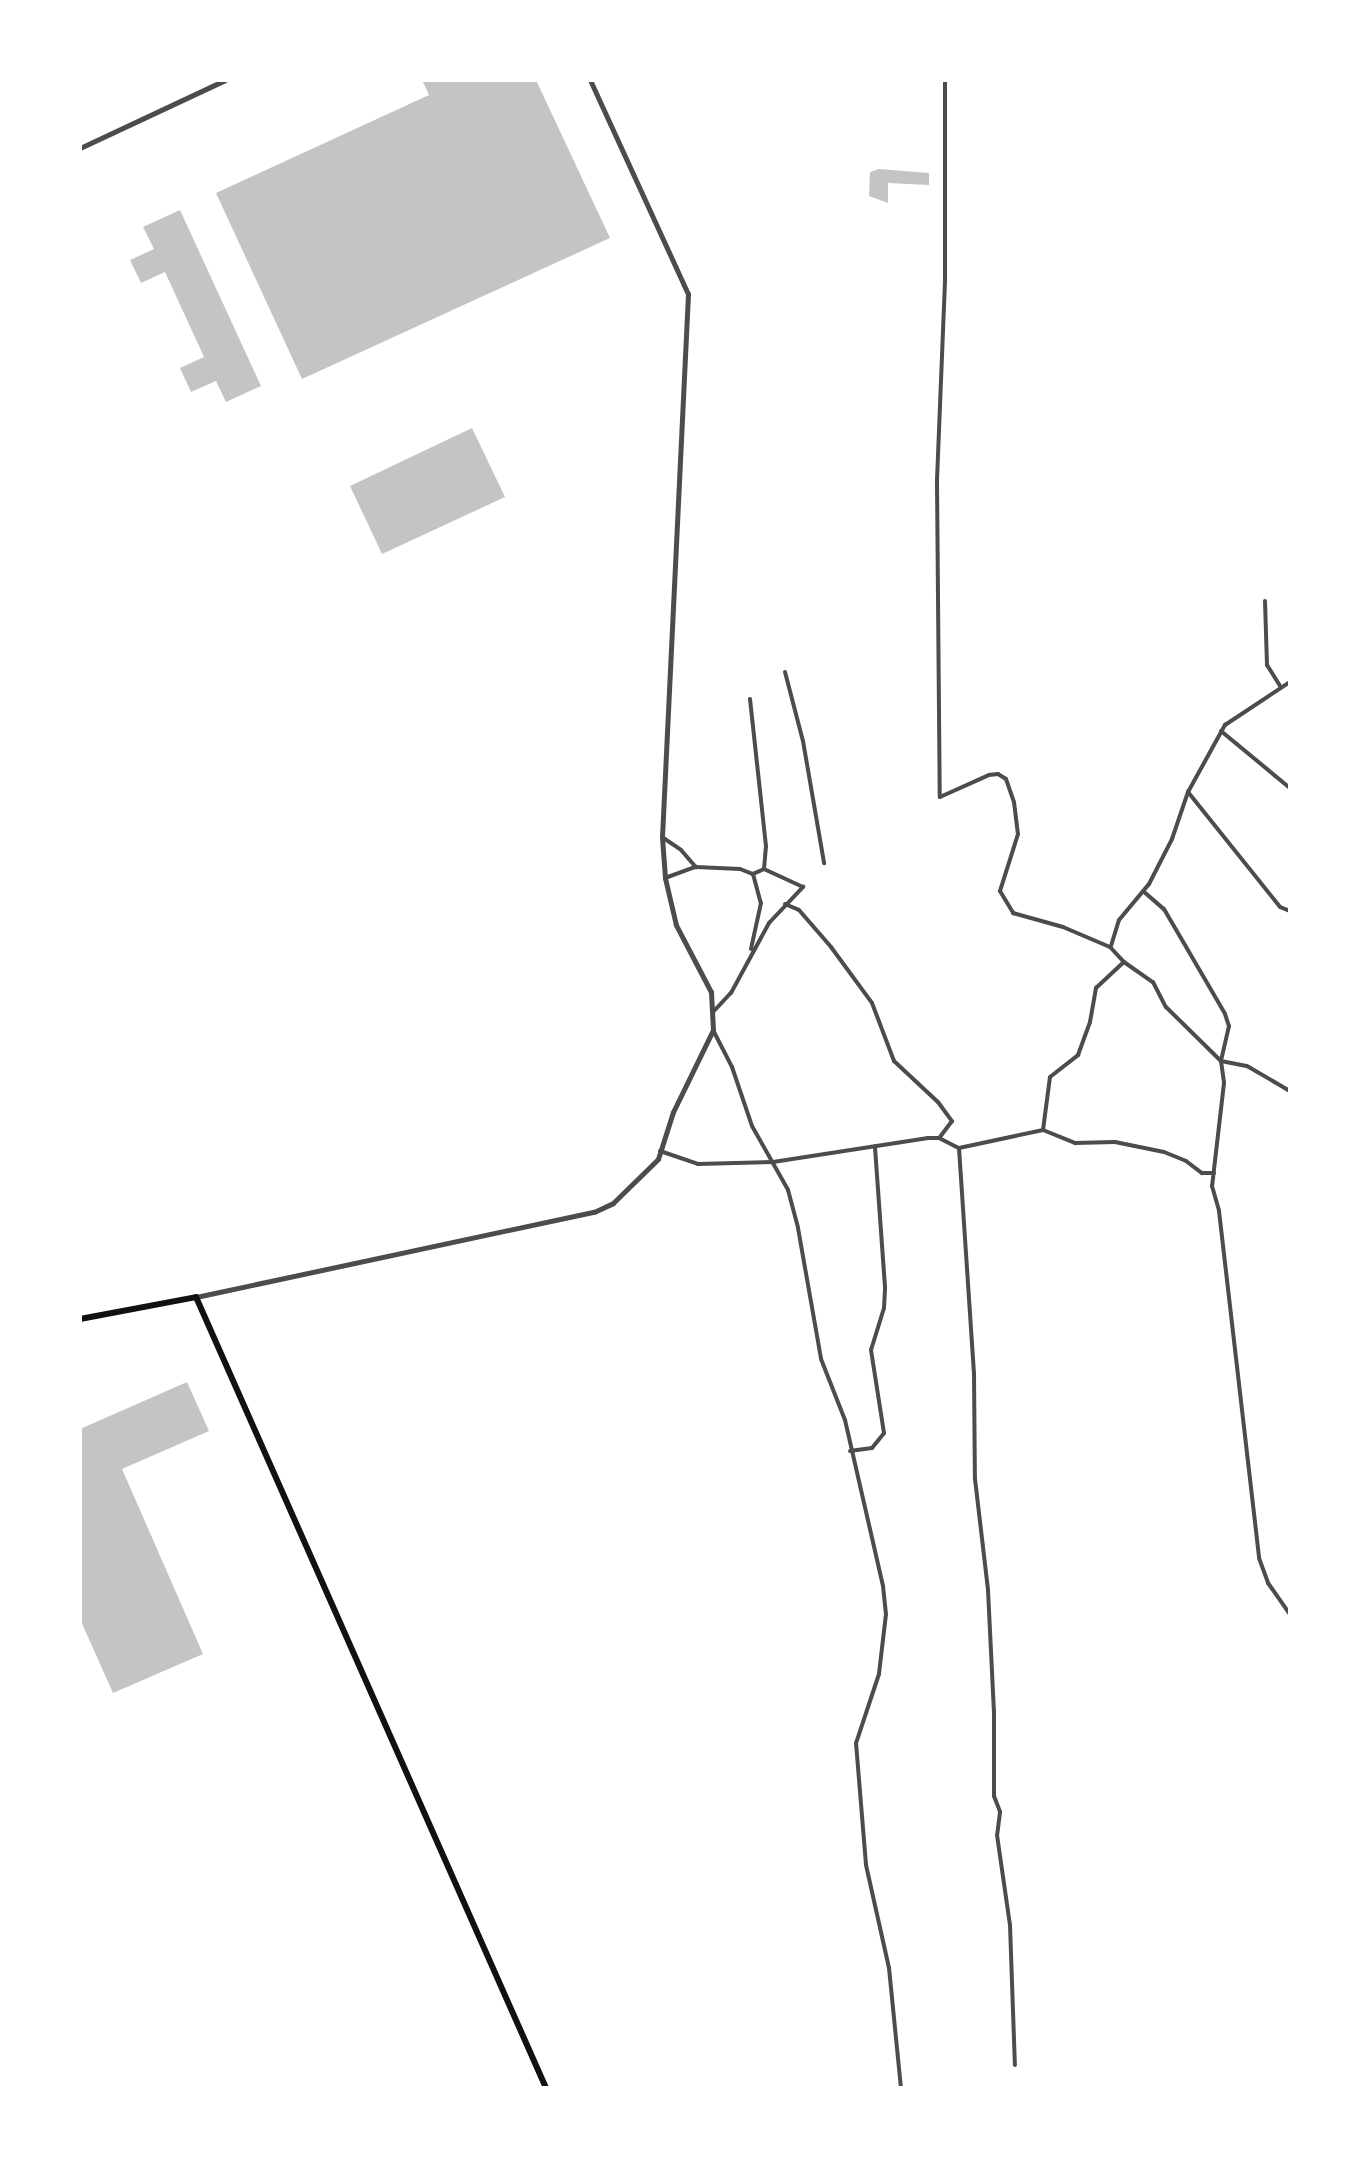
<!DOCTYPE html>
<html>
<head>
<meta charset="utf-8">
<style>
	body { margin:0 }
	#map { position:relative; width:1370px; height:2168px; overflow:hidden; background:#fff; font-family:"Noto Sans",sans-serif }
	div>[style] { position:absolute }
	.building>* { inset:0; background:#c4c4c4 }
	.minor>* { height:4px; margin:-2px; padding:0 2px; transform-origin:2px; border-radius:2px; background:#4c4c4c }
	.tertiary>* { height:5px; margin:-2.5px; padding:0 2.5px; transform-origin:2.5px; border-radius:2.5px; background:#4c4c4c }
	.secondary>* { height:6px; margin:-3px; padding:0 3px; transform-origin:3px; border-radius:3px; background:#111 }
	span { translate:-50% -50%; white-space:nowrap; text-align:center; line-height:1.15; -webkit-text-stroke:6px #fff; paint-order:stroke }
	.frame { position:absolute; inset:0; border:82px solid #fff; pointer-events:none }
</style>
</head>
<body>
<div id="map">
	<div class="building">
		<div style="clip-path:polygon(422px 80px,536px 80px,610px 238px,302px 379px,216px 193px,429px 95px)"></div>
		<div style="clip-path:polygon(879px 169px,929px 173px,929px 185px,888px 183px,888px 203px,869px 196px,870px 172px)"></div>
		<div style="clip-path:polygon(180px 210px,261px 386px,226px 402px,216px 381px,191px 392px,180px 368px,204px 357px,165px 272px,141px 283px,130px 260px,154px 249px,143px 227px)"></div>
		<div style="clip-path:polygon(472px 428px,505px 497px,382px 554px,350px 486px)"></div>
		<div style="clip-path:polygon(187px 1382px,209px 1431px,122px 1469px,203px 1654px,113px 1693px,80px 1619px,80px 1429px)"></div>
	</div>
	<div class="minor">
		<div style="left:945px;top:80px;width:201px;rotate:90deg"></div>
		<div style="left:945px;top:281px;width:201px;rotate:92.3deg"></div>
		<div style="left:937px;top:482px;width:315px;rotate:89.5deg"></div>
		<div style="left:940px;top:797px;width:54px;rotate:-24.2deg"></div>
		<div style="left:989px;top:775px;width:9px;rotate:-6deg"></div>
		<div style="left:998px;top:774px;width:9px;rotate:32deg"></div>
		<div style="left:1006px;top:779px;width:24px;rotate:71deg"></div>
		<div style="left:1014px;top:802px;width:32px;rotate:83deg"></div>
		<div style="left:1018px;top:834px;width:60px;rotate:107.5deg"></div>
		<div style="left:1000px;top:891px;width:26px;rotate:59deg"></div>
		<div style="left:1013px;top:913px;width:52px;rotate:15.6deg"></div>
		<div style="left:1063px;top:927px;width:51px;rotate:23.1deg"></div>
		<div style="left:1110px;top:947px;width:21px;rotate:47deg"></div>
		<div style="left:1124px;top:962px;width:35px;rotate:35deg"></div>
		<div style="left:1153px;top:982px;width:28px;rotate:63deg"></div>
		<div style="left:1166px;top:1007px;width:77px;rotate:44.5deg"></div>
		<div style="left:1221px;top:1061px;width:26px;rotate:11deg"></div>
		<div style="left:1247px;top:1066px;width:50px;rotate:30.2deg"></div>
		<div style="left:1265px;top:601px;width:64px;rotate:88.2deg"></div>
		<div style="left:1267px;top:665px;width:25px;rotate:58deg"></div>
		<div style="left:785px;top:672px;width:71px;rotate:75.4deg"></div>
		<div style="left:803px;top:741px;width:124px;rotate:80.2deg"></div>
		<div style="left:750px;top:699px;width:148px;rotate:83.8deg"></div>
		<div style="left:766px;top:846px;width:23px;rotate:95deg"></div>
		<div style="left:764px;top:869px;width:12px;rotate:156deg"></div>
		<div style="left:1221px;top:731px;width:89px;rotate:39.6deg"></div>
		<div style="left:1188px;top:792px;width:147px;rotate:51.3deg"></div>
		<div style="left:1280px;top:907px;width:11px;rotate:22deg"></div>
		<div style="left:662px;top:837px;width:23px;rotate:34deg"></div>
		<div style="left:681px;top:850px;width:23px;rotate:49deg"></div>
		<div style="left:696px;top:867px;width:44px;rotate:2.6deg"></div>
		<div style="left:740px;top:869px;width:14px;rotate:21deg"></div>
		<div style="left:753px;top:874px;width:30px;rotate:75deg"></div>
		<div style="left:761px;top:903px;width:47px;rotate:102.3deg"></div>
		<div style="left:665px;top:878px;width:33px;rotate:-20deg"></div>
		<div style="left:1143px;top:891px;width:28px;rotate:41deg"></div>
		<div style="left:1164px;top:909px;width:121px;rotate:59.8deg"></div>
		<div style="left:1225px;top:1014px;width:13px;rotate:72deg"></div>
		<div style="left:1229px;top:1026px;width:36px;rotate:103deg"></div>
		<div style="left:1221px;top:1061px;width:22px;rotate:82deg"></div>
		<div style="left:1224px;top:1083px;width:104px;rotate:96.6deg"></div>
		<div style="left:1212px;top:1186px;width:26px;rotate:74deg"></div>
		<div style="left:1219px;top:1211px;width:349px;rotate:83.4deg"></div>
		<div style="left:1259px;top:1558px;width:27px;rotate:70deg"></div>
		<div style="left:1268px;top:1583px;width:38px;rotate:55deg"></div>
		<div style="left:785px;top:904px;width:15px;rotate:23deg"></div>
		<div style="left:799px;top:910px;width:49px;rotate:49.1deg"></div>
		<div style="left:831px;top:947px;width:69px;rotate:53.8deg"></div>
		<div style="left:872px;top:1003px;width:62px;rotate:69.2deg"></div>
		<div style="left:894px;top:1061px;width:60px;rotate:43deg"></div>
		<div style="left:938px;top:1102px;width:24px;rotate:54deg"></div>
		<div style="left:952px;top:1121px;width:21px;rotate:127deg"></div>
		<div style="left:1111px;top:946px;width:27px;rotate:-73deg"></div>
		<div style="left:1119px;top:920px;width:47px;rotate:-50.2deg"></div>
		<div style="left:1149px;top:884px;width:51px;rotate:-62.9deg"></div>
		<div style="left:1172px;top:839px;width:50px;rotate:-71.2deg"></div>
		<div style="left:1188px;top:792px;width:77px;rotate:-61.1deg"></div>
		<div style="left:1225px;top:725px;width:78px;rotate:-33.5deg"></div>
		<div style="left:714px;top:1011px;width:25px;rotate:-47deg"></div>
		<div style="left:731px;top:993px;width:80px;rotate:-61.5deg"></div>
		<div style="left:769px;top:923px;width:50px;rotate:-46.6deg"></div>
		<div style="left:803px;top:887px;width:43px;rotate:-155.2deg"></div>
		<div style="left:713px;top:1030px;width:42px;rotate:62.8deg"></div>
		<div style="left:732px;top:1067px;width:62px;rotate:71.3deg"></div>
		<div style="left:752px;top:1126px;width:73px;rotate:60.6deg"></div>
		<div style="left:788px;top:1190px;width:39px;rotate:75deg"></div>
		<div style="left:798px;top:1228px;width:133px;rotate:80deg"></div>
		<div style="left:821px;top:1359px;width:66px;rotate:68.5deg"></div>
		<div style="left:845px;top:1420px;width:170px;rotate:77.1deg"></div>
		<div style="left:883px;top:1586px;width:28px;rotate:84deg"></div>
		<div style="left:886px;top:1614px;width:60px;rotate:96.7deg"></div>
		<div style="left:879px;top:1674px;width:73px;rotate:108.4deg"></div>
		<div style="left:856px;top:1743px;width:122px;rotate:85.3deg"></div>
		<div style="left:866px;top:1865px;width:106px;rotate:77.4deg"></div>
		<div style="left:889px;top:1968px;width:121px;rotate:84.3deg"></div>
		<div style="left:1043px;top:1130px;width:53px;rotate:-82.5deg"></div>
		<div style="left:1050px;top:1077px;width:36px;rotate:-38deg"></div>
		<div style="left:1078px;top:1055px;width:35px;rotate:-70deg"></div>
		<div style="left:1090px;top:1022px;width:35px;rotate:-80deg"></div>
		<div style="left:1096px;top:988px;width:38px;rotate:-43deg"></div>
		<div style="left:959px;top:1148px;width:226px;rotate:86.2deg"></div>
		<div style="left:974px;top:1374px;width:105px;rotate:89.5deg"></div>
		<div style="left:975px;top:1479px;width:112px;rotate:83.3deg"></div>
		<div style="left:988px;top:1590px;width:121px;rotate:87.2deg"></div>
		<div style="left:994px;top:1711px;width:85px;rotate:90deg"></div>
		<div style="left:994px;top:1796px;width:17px;rotate:69deg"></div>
		<div style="left:1000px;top:1812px;width:23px;rotate:97deg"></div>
		<div style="left:997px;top:1835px;width:91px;rotate:81.8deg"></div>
		<div style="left:1010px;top:1925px;width:140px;rotate:88deg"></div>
		<div style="left:660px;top:1151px;width:40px;rotate:18.9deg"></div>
		<div style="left:698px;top:1164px;width:75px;rotate:-1.5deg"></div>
		<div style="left:773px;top:1162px;width:157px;rotate:-8.8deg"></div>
		<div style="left:928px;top:1138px;width:11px"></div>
		<div style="left:939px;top:1138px;width:22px;rotate:27deg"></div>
		<div style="left:959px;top:1148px;width:86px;rotate:-12.1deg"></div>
		<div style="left:1043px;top:1130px;width:35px;rotate:22deg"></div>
		<div style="left:1075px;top:1143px;width:40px;rotate:-1.4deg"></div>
		<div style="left:1115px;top:1142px;width:50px;rotate:11.5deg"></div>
		<div style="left:1164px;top:1152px;width:24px;rotate:22deg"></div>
		<div style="left:1186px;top:1161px;width:20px;rotate:37deg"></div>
		<div style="left:1202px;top:1173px;width:12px"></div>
		<div style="left:850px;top:1451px;width:22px;rotate:-8deg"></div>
		<div style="left:872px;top:1448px;width:19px;rotate:-51deg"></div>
		<div style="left:884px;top:1433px;width:84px;rotate:-98.9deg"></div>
		<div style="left:871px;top:1350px;width:44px;rotate:-72.8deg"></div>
		<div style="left:884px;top:1308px;width:21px;rotate:-87deg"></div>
		<div style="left:885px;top:1287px;width:141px;rotate:-94.1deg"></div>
	</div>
	<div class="tertiary">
		<div style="left:80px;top:148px;width:160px;rotate:-25.1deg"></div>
		<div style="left:196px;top:1297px;width:407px;rotate:-12.1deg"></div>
		<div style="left:594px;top:1212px;width:21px;rotate:-25deg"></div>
		<div style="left:613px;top:1203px;width:63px;rotate:-44.4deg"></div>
		<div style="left:658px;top:1159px;width:49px;rotate:-72.3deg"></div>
		<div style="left:673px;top:1112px;width:91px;rotate:-64deg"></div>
		<div style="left:713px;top:1030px;width:38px;rotate:-93deg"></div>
		<div style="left:711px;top:992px;width:76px;rotate:-117.6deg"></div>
		<div style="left:676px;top:925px;width:48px;rotate:-103.2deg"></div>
		<div style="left:665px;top:878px;width:41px;rotate:-94.2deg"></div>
		<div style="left:662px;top:837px;width:544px;rotate:-87.26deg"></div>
		<div style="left:688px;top:294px;width:235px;rotate:-114.6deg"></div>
	</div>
	<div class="secondary">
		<div style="left:80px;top:1319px;width:118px;rotate:-10.7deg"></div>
		<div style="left:196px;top:1297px;width:865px;rotate:66.13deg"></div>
	</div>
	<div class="frame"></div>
</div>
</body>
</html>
